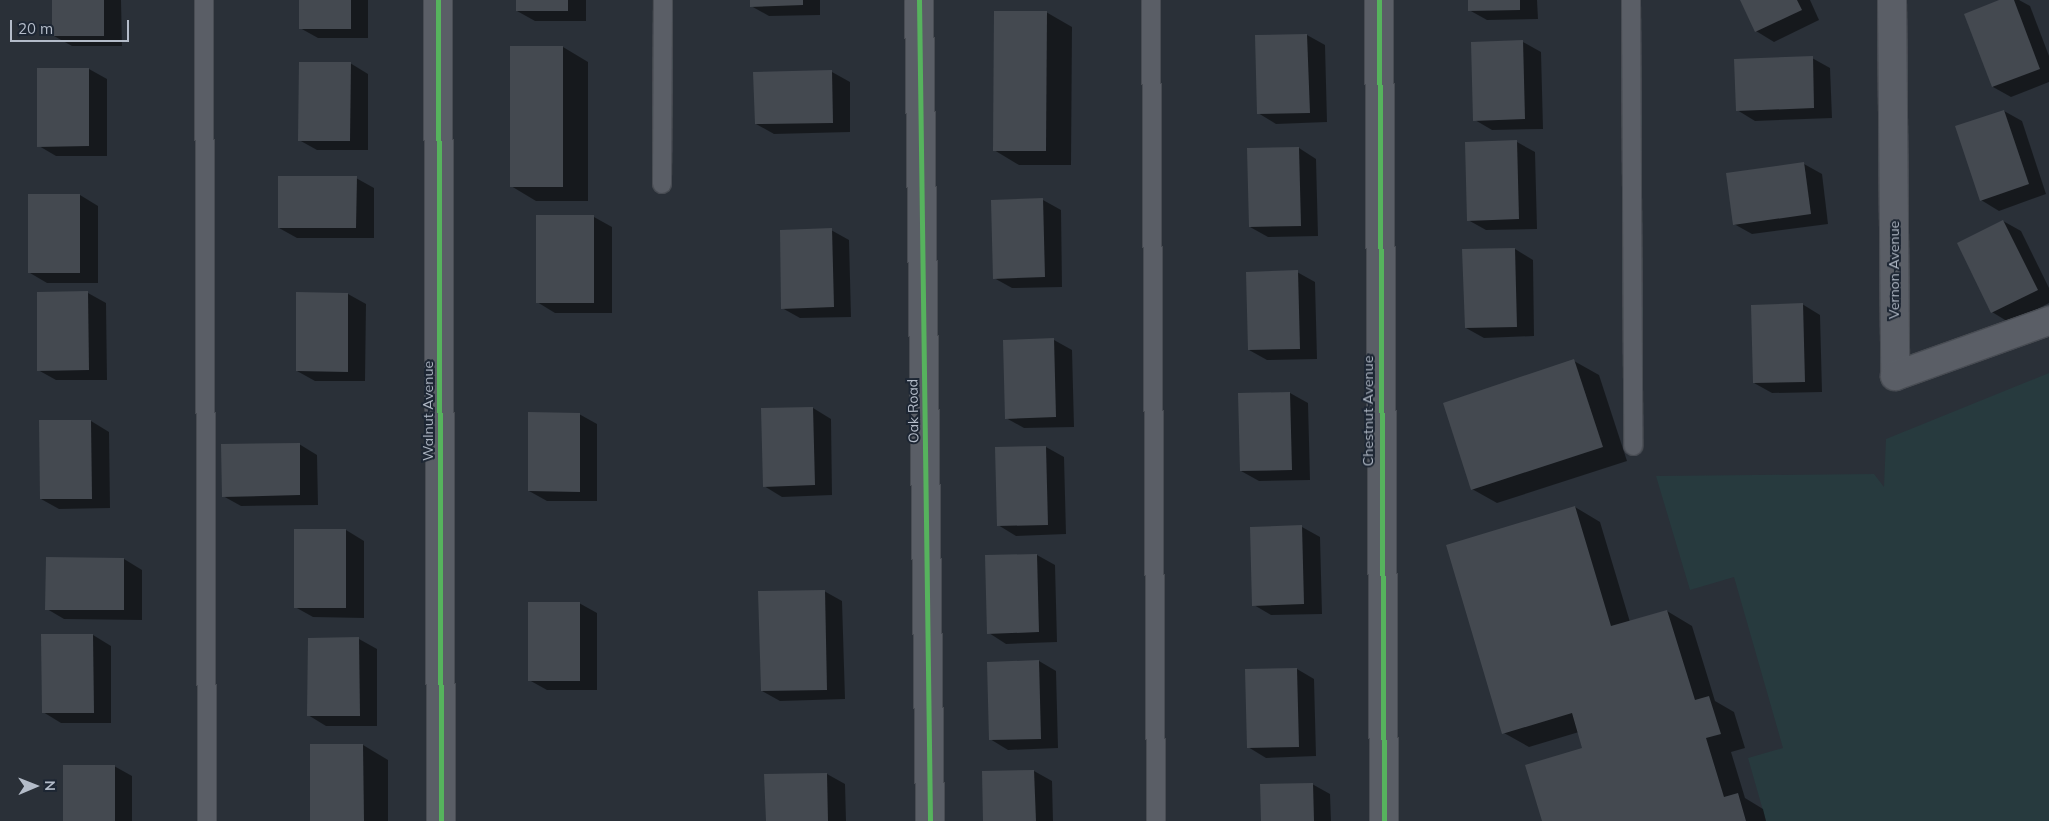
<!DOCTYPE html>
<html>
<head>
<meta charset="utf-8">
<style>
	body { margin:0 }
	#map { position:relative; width:2049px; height:821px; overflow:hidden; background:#2a3038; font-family:Mulish,sans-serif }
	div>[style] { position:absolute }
	.green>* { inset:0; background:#273a3e }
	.shadow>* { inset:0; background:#0007 }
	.building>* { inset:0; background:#444950 }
	.roads { filter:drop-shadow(1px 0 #484c53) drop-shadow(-1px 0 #484c53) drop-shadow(0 1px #484c53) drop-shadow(0 -1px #484c53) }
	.lane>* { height:18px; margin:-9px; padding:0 9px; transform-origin:9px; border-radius:9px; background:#5a5e66 }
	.street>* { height:28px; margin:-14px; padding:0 14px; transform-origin:14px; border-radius:14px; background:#5a5e66 }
	.cycleway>* { height:5px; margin:-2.5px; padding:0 2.5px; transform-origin:2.5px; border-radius:2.5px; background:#56b35d }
	span { translate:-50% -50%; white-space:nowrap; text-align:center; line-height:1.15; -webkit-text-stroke:4px #1d2633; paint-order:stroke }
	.street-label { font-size:14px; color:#b4bcc9 }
	.north { position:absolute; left:10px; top:761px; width:50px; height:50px; -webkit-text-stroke:4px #1d2633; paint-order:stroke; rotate:89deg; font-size:14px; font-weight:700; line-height:20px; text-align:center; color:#b4bcc9 }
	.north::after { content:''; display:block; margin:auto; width:18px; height:22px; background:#b4bcc9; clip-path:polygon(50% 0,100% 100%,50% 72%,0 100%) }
	.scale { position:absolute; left:10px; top:20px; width:119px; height:22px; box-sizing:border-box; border:2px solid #b4bcc9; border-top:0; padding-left:6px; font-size:15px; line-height:18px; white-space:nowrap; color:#b4bcc9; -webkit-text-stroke:4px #1d2633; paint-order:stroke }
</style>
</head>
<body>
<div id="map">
	<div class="green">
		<div style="clip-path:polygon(2049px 373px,2049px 821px,1766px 821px,1748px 758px,1783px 748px,1734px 577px,1690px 590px,1656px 476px,1874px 474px,1884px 487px,1886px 439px)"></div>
	</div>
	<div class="shadow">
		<div style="clip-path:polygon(53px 0,121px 0,122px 46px,72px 46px,54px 36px)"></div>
		<div style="clip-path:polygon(300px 0,368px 0,368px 38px,318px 38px,300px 28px)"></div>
		<div style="clip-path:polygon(517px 0,586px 0,586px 21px,535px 21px,517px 11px)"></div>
		<div style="clip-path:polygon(751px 0,820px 0,820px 15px,769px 16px,751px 6px)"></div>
		<div style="clip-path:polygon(1469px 0,1537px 0,1538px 19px,1487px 20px,1469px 10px)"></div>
		<div style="clip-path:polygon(1741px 0,1810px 0,1819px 20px,1774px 42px,1756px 31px)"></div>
		<div style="clip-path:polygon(2002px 0,2019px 0,2030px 6px,2049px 56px,2049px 82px,2011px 97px,1993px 87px)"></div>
		<div style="clip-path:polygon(1046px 12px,1072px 27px,1071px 165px,1019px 165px,994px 150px)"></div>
		<div style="clip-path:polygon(1307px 35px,1325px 45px,1327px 122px,1276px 124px,1258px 113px,1256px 36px)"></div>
		<div style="clip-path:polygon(1523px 42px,1541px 52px,1543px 129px,1492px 130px,1475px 120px)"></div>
		<div style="clip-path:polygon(511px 47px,563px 47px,588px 62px,588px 201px,536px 201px,511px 186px)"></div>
		<div style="clip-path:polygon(1812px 58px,1830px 68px,1832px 118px,1755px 121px,1737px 110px)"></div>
		<div style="clip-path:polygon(350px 63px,368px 74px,368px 150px,317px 150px,299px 140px)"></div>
		<div style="clip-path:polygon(89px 69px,107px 79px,107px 156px,56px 156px,39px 146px)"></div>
		<div style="clip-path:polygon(832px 72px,850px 82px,850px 132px,774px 134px,756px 124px)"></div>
		<div style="clip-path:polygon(2004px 111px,2022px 121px,2046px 194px,1999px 211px,1981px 200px)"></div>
		<div style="clip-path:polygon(1517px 142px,1535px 152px,1537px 229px,1486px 230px,1468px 220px)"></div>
		<div style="clip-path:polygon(1299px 148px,1316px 159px,1318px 236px,1268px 237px,1250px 227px)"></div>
		<div style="clip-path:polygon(1804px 164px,1822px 174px,1828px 224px,1752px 234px,1734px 224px)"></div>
		<div style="clip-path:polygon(356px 178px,374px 188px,374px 238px,297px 238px,279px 228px)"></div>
		<div style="clip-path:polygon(80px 195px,98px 206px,98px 283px,47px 283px,30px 273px)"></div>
		<div style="clip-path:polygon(1043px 200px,1061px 210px,1062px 287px,1012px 288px,994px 278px,992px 201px)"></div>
		<div style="clip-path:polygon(594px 217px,612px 227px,612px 313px,555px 313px,537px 302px)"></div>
		<div style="clip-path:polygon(2003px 221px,2021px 231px,2049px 288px,2049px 303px,2010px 323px,1992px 312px)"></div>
		<div style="clip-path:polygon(831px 230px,849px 240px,851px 317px,800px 318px,782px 308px)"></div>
		<div style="clip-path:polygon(1515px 249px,1533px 260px,1534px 336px,1484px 338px,1466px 328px)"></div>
		<div style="clip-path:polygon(1297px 272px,1315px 282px,1317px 359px,1267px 360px,1249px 350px)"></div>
		<div style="clip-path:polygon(38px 293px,88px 293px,106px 303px,107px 380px,56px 380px,38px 370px)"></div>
		<div style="clip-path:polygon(348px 294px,366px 304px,365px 381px,315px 381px,297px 371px)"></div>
		<div style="clip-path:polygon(1802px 304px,1820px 315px,1822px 392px,1772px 393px,1754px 383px)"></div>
		<div style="clip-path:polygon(1054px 340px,1072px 350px,1074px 427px,1024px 428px,1006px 418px,1004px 341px)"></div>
		<div style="clip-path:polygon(1574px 361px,1599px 375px,1627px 461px,1497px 503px,1472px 489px)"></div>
		<div style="clip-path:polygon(1290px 393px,1308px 403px,1310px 480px,1259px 481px,1241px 471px)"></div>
		<div style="clip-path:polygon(813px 408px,831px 419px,832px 495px,782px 497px,764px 486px)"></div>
		<div style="clip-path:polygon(579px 414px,597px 424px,597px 501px,547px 501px,529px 491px)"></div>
		<div style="clip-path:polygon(91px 421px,109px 432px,110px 508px,59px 509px,41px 499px,41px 422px)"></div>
		<div style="clip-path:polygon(299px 444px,317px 455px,318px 505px,241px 506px,223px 496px)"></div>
		<div style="clip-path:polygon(1046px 447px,1064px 457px,1066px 534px,1016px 536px,998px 525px,996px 448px)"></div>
		<div style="clip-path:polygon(1575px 507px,1600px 522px,1630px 622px,1667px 611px,1692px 626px,1715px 701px,1734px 712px,1745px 748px,1731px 752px,1745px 798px,1763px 809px,1766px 821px,1543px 821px,1584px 749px,1579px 732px,1529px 747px,1504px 733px)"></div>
		<div style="clip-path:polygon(1302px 527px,1320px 537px,1322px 614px,1271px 615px,1254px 605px)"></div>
		<div style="clip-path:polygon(296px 530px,346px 530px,364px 541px,364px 618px,313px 617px,295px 607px)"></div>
		<div style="clip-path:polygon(1037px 555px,1055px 565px,1057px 642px,1006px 644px,989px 633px)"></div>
		<div style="clip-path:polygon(124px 559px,142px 570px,142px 620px,64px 619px,47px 609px)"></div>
		<div style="clip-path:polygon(824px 591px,842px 601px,845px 699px,780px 701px,762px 691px)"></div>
		<div style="clip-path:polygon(579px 603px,597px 613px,597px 690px,547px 690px,529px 680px)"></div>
		<div style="clip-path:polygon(93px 635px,111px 646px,111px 723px,61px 723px,43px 712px)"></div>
		<div style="clip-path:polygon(309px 639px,359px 639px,377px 649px,377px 726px,326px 726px,308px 715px)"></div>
		<div style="clip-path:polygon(1039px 661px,1056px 671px,1058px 748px,1008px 750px,990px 739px)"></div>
		<div style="clip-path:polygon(1297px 669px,1314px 679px,1316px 756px,1266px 758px,1248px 747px)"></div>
		<div style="clip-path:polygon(363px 745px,388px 760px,388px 821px,312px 821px)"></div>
		<div style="clip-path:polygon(114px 766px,132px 776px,132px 821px,64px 821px)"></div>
		<div style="clip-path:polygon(1034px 771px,1052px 781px,1053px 821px,984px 821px)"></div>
		<div style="clip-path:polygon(827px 774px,845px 784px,846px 821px,767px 821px)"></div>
		<div style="clip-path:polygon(1312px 784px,1330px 794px,1331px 821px,1263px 821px)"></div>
	</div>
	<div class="building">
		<div style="clip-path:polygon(52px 0,104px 0,104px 36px,52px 36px)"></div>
		<div style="clip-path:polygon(299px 0,351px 0,351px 29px,299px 29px)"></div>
		<div style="clip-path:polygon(516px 0,568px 0,568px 11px,516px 11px)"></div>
		<div style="clip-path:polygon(750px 0,803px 0,803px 5px,750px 7px)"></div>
		<div style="clip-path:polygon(1468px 0,1520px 0,1520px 10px,1468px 11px)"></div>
		<div style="clip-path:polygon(1740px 0,1797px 0,1802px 10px,1755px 32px)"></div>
		<div style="clip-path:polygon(1999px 0,2014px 0,2040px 69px,1992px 87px,1964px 14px)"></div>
		<div style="clip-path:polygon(994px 11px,1047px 11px,1046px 151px,993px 151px)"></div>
		<div style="clip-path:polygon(1307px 34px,1310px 113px,1257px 114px,1255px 35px)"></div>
		<div style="clip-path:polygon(1523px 40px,1525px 119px,1473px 121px,1471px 42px)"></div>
		<div style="clip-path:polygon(510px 46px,563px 46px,563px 187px,510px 187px)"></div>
		<div style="clip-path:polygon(1813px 56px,1814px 108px,1736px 111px,1734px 59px)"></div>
		<div style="clip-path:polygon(299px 62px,351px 62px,350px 141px,298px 141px)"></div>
		<div style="clip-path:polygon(37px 68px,89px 68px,89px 146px,37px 147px)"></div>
		<div style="clip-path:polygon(832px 70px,833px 123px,755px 124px,753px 72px)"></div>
		<div style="clip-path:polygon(2004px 110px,2029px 184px,1980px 201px,1955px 126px)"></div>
		<div style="clip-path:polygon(1517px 140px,1519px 219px,1467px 221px,1465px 142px)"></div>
		<div style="clip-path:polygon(1299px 147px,1301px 226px,1249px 227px,1247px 148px)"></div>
		<div style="clip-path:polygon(1804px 162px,1811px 214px,1733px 225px,1726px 173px)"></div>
		<div style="clip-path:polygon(278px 176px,357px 176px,356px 228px,278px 228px)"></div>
		<div style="clip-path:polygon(28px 194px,80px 194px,80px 273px,28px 273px)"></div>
		<div style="clip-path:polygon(1043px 198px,1045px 277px,993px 279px,991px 200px)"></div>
		<div style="clip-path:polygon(536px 215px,594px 215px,594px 303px,536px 303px)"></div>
		<div style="clip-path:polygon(2003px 220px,2038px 290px,1991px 313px,1957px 243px)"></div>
		<div style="clip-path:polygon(832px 228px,834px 307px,781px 309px,780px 230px)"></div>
		<div style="clip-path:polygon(1515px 248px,1517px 327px,1465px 328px,1462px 249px)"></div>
		<div style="clip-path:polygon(1298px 270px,1300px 349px,1248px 350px,1246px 272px)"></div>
		<div style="clip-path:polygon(88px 291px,89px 370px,37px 371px,37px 292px)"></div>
		<div style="clip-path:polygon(296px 292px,348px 293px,348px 372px,296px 371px)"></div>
		<div style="clip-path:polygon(1803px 303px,1805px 382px,1753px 383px,1751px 305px)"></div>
		<div style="clip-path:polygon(1054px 338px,1056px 417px,1005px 419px,1003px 340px)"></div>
		<div style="clip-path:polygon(1574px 359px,1603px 447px,1471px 490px,1443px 403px)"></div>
		<div style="clip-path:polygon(1290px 392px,1292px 470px,1240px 471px,1238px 393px)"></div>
		<div style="clip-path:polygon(813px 407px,815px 485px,763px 487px,761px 408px)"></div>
		<div style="clip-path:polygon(528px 412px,580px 413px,580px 492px,528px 491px)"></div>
		<div style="clip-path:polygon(39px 420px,91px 420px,92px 499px,40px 499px)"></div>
		<div style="clip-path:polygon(300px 443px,300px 495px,222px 497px,221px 444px)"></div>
		<div style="clip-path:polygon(1046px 446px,1048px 525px,997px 526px,995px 447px)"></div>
		<div style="clip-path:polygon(1575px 506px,1611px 626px,1667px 610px,1695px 700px,1709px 696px,1721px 734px,1706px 738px,1724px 797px,1738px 793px,1746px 821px,1542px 821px,1525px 765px,1582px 748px,1572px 713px,1502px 734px,1446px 545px)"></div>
		<div style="clip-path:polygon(1302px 525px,1304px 604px,1252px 606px,1250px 527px)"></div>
		<div style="clip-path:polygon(294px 529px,346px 529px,346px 608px,294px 608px)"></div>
		<div style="clip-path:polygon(1037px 554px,1039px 632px,987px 634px,985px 555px)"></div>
		<div style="clip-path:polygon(46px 557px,124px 558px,124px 610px,45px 610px)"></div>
		<div style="clip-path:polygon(825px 590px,827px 690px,761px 691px,758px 591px)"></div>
		<div style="clip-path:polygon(528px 602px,580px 602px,580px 681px,528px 681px)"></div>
		<div style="clip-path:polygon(41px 634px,93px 634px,94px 713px,42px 713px)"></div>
		<div style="clip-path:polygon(359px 637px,360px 716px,307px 716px,308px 638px)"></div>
		<div style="clip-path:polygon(1039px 660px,1041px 739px,989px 740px,987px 662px)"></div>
		<div style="clip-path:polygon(1297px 668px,1299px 747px,1247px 748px,1245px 669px)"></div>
		<div style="clip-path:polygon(310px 744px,363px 744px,364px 821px,310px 821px)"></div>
		<div style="clip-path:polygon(63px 765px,115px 765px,115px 821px,63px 821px)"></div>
		<div style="clip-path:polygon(1034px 770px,1036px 821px,983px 821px,982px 771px)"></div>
		<div style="clip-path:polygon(827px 773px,828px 821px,766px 821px,764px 774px)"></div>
		<div style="clip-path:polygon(1313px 783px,1314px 821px,1261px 821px,1260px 784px)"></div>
	</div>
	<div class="roads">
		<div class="lane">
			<div style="left:204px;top:0;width:821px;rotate:89.79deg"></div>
			<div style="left:1151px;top:0;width:821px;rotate:89.65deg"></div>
			<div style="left:1631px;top:0;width:446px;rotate:89.7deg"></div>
			<div style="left:662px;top:184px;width:184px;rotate:-89.7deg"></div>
		</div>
		<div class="street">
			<div style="left:438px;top:0;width:821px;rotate:89.79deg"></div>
			<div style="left:919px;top:0;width:821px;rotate:89.23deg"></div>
			<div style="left:1379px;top:0;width:821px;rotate:89.65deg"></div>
			<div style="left:1892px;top:0;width:376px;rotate:89.5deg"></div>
			<div style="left:1895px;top:376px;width:164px;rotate:-19.7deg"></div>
		</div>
	</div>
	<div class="cycleway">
		<div style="left:438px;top:0;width:821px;rotate:89.79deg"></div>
		<div style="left:919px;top:0;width:821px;rotate:89.23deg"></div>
		<div style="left:1379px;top:0;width:821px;rotate:89.65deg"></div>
	</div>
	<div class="street-label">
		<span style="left:1894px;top:270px;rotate:-90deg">Vernon Avenue</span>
		<span style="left:428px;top:411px;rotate:-90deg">Walnut Avenue</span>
		<span style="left:913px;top:411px;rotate:-91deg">Oak Road</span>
		<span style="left:1368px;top:411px;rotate:-90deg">Chestnut Avenue</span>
	</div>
	<div class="north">N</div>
	<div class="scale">20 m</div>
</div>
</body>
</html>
